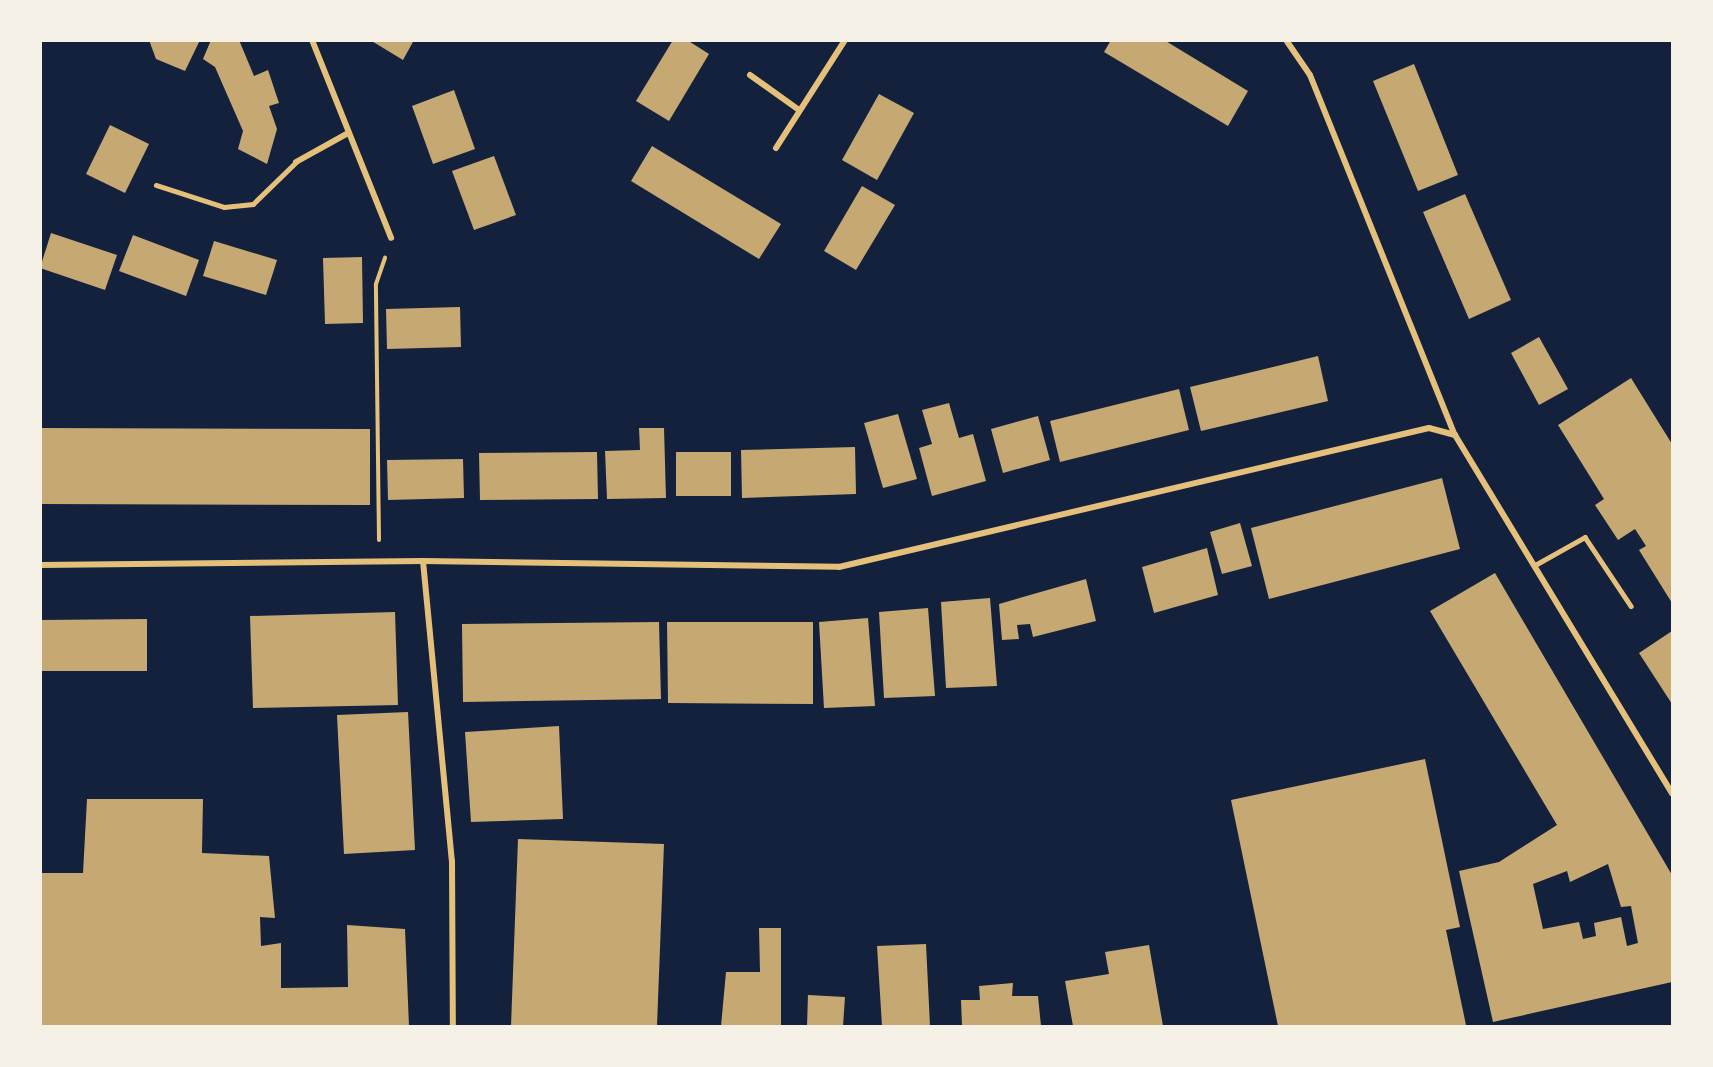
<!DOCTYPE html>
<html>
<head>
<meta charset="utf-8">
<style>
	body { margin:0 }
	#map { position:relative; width:1713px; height:1067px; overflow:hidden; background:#14213d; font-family:Signika,sans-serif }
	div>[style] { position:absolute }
	.building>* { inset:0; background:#c6a872 }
	.path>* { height:4px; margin:-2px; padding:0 2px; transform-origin:2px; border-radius:2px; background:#e5c07b }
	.service>* { height:4.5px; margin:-2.25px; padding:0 2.25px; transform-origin:2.25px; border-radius:2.25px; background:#e5c07b }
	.minor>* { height:6px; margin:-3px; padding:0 3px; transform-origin:3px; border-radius:3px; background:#e5c07b }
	span { translate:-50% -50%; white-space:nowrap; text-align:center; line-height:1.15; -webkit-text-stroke:4.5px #f6f1e7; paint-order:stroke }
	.frame { position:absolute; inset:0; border:42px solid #f6f1e7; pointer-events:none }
</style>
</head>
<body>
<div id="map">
	<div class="building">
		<div style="clip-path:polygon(149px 40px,200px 40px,185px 71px,156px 59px)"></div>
		<div style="clip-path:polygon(211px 40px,239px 40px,254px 76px,268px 70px,279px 103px,269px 106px,277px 129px,267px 164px,238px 149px,243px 131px,215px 67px,203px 59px)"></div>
		<div style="clip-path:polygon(370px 40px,414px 40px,403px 60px)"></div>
		<div style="clip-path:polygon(673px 40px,687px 40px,709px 54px,669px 121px,636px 101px)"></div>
		<div style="clip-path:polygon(1111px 40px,1164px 40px,1248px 91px,1228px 126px,1104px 52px)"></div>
		<div style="clip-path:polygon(1414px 64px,1458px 175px,1418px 191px,1373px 81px)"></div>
		<div style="clip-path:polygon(454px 90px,475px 149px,433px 164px,412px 106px)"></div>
		<div style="clip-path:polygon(879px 94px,914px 113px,877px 180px,842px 160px)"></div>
		<div style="clip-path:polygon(110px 125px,149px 144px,125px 193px,86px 174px)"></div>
		<div style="clip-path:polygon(652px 146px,781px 224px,759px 259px,631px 181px)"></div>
		<div style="clip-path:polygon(494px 156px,516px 215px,474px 230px,452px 171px)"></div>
		<div style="clip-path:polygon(862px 186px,895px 205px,856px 270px,824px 251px)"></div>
		<div style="clip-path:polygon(1465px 194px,1511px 300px,1469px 319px,1423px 212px)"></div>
		<div style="clip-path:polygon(51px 233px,117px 255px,105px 290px,40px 268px)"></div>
		<div style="clip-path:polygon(133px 235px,199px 260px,186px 296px,119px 271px)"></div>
		<div style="clip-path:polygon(214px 241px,277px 260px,266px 295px,203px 276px)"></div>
		<div style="clip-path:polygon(362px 257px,363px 323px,325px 324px,323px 258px)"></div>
		<div style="clip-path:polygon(460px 307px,461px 347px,387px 349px,386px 309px)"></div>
		<div style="clip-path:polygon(1539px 337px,1568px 389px,1539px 405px,1511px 353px)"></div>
		<div style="clip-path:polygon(1318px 356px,1328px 401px,1201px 431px,1190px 387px)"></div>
		<div style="clip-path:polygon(1631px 378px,1672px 444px,1672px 603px,1639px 550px,1646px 546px,1635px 529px,1618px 540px,1595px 505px,1604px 499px,1558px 425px)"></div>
		<div style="clip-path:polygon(1179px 389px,1189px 430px,1060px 462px,1050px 421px)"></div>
		<div style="clip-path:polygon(949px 403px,959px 438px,973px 434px,986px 481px,932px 496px,919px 448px,932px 444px,922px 410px)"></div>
		<div style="clip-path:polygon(898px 414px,917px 479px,883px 488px,864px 423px)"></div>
		<div style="clip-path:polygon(1038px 416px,1050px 460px,1003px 473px,991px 429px)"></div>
		<div style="clip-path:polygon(40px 428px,370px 429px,370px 505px,40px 504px)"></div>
		<div style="clip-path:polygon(639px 428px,664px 428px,666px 498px,607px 499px,605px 451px,640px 450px)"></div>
		<div style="clip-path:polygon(855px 447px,856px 494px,742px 498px,741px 450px)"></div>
		<div style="clip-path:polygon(597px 452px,598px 499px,480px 500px,479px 453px)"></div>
		<div style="clip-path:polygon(676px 452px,731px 452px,731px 496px,676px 496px)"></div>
		<div style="clip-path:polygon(463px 459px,464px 498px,388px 500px,387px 460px)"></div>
		<div style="clip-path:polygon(1442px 478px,1460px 549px,1269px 599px,1251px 528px)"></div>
		<div style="clip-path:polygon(1240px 523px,1252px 566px,1222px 574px,1210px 532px)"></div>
		<div style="clip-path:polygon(1207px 548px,1218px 595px,1154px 613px,1142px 567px)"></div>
		<div style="clip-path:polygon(evenodd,1495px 573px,1672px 875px,1672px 982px,1493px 1022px,1459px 871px,1499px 862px,1557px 825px,1430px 611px,1495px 573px,1608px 864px,1621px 907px,1631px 906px,1638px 943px,1627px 946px,1621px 917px,1594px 923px,1596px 936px,1583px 939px,1579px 922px,1543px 929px,1533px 884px,1567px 871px,1570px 882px,1608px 864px)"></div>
		<div style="clip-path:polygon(1086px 579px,1096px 621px,1033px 637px,1030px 624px,1017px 625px,1019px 639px,1002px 640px,999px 604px)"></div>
		<div style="clip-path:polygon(990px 598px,997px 686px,946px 688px,941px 602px)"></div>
		<div style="clip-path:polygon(928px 608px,935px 696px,884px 698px,879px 612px)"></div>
		<div style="clip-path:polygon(395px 612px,398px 705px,253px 708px,250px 616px)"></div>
		<div style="clip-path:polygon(868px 618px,875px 706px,824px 708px,819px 622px)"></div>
		<div style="clip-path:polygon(147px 619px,147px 671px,40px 671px,40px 620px)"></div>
		<div style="clip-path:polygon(659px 622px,661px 699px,463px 702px,462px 624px)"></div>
		<div style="clip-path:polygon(667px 622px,813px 622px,813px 704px,668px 703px)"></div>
		<div style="clip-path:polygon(1672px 631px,1672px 704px,1639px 653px)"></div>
		<div style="clip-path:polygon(408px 712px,415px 850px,344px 854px,337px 715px)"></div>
		<div style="clip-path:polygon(559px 726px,563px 819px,471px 822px,465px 732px)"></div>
		<div style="clip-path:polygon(1425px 759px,1460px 927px,1446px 930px,1466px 1025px,1278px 1026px,1231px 800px)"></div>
		<div style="clip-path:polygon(87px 799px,203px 799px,202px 853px,269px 856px,275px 918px,260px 917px,261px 946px,281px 943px,281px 988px,348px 987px,347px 925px,405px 929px,409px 1026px,40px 1026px,42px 873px,83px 873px)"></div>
		<div style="clip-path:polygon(518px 839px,664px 844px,657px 1026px,511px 1026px)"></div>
		<div style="clip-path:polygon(759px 928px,781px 928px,781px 1026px,721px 1026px,726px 972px,760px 972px)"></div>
		<div style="clip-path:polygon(926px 944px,930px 1026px,882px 1026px,877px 946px)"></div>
		<div style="clip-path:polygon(1149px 945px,1163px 1026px,1073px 1026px,1065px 981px,1109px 974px,1105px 952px)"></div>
		<div style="clip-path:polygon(1013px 983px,1012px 996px,1038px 996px,1041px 1026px,962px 1026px,961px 1000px,980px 1000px,979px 986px)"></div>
		<div style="clip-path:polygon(808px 995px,845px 997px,843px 1026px,807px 1026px)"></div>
	</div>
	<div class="path">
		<div style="left:379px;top:540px;width:256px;rotate:-90.7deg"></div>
		<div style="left:376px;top:284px;width:28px;rotate:-71deg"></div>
	</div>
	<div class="service">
		<div style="left:156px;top:185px;width:71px;rotate:17.9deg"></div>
		<div style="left:224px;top:207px;width:29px;rotate:-6deg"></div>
		<div style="left:253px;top:204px;width:60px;rotate:-44.3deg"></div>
		<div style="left:1535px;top:565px;width:57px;rotate:-29.2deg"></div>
		<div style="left:1585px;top:537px;width:83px;rotate:56.3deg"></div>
	</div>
	<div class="minor">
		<div style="left:312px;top:40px;width:213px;rotate:68.2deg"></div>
		<div style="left:1286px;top:40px;width:42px;rotate:55.6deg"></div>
		<div style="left:1310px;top:75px;width:388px;rotate:68.1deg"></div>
		<div style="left:1455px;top:435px;width:419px;rotate:58.8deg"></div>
		<div style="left:750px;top:75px;width:60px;rotate:35.5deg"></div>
		<div style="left:776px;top:148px;width:128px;rotate:-57.4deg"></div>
		<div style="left:296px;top:162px;width:60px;rotate:-29.1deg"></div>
		<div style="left:423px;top:561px;width:301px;rotate:84.5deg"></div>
		<div style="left:452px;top:861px;width:165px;rotate:89.7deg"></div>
		<div style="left:40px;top:565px;width:383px;rotate:-0.6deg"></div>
		<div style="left:423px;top:561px;width:416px;rotate:0.8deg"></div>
		<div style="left:839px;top:567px;width:606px;rotate:-13.26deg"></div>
		<div style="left:1429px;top:428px;width:27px;rotate:15deg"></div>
	</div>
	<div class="frame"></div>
</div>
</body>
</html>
